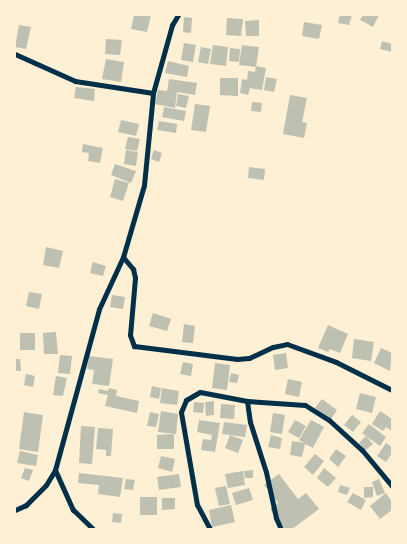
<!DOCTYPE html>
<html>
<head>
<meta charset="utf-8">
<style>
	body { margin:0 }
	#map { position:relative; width:407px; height:544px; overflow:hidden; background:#fdf0d5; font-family:Signika,sans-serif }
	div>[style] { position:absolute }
	.building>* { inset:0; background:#bec0b2 }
	.minor>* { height:5px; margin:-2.5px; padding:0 2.5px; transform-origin:2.5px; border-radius:2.5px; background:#003049 }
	span { translate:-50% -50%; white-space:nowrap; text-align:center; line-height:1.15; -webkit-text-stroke:5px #fdf0d5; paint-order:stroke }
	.frame { position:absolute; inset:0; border:16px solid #fdf0d5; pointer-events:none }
</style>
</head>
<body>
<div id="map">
	<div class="building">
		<div style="clip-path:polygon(134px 15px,151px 15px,147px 32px,131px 29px)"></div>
		<div style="clip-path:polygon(340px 15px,352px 15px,349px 25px,338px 23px)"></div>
		<div style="clip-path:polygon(363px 15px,379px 15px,373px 27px,360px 20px)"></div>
		<div style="clip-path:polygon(184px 17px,192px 18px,191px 33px,183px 32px)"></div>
		<div style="clip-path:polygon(227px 18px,243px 19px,241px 36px,226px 35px)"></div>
		<div style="clip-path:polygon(259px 20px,259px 36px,246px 36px,245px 21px)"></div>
		<div style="clip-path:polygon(304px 22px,322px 25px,319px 39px,302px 36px)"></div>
		<div style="clip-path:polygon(19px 25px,31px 27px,26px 49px,15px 47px)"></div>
		<div style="clip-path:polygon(106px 39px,122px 40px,120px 55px,105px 54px)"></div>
		<div style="clip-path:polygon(382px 41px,392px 44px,392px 52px,380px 49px)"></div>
		<div style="clip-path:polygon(184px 43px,196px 45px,193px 62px,181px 60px)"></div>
		<div style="clip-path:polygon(213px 45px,228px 47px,226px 66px,210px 64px)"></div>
		<div style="clip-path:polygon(242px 45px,259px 47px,256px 67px,239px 65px)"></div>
		<div style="clip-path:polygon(201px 47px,211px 49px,208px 64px,198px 62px)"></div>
		<div style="clip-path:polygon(230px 48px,240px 49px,239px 62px,229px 61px)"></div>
		<div style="clip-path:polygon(106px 59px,124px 62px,121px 82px,102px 79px)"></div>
		<div style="clip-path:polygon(168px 61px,189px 66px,187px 77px,165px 73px)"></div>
		<div style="clip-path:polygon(256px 66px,266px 68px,262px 90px,250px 88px,248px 95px,240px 93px,242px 79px,247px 80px,248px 71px,255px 72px)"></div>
		<div style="clip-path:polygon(266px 77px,277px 79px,274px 92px,264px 90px)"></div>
		<div style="clip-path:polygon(220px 78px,238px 78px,238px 96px,220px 95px)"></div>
		<div style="clip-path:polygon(169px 79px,197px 83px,195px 95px,177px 92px,175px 108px,155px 104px,158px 90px,167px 91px)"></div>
		<div style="clip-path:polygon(76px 87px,95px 89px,94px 101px,74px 98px)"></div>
		<div style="clip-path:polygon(178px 94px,189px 96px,186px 108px,176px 106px)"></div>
		<div style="clip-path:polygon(290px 95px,307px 98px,302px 122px,307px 123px,304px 138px,283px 134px)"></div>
		<div style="clip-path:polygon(252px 102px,262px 103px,261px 112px,251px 111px)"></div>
		<div style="clip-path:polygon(195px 104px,210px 106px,206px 132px,191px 130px)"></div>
		<div style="clip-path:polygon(164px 107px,186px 111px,184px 121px,162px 117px)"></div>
		<div style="clip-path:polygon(121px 120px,139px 124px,136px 136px,118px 132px)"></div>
		<div style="clip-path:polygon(159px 121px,177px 124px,176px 133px,157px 130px)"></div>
		<div style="clip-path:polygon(128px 137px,140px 139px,137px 151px,125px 149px)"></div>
		<div style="clip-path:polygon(83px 144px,103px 148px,100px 163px,88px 161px,89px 153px,82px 152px)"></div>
		<div style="clip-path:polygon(126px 150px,138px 152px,136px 166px,124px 164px)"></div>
		<div style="clip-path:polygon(154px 150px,162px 153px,159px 162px,151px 159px)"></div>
		<div style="clip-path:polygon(115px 164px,136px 171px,131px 183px,111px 175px)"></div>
		<div style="clip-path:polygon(249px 167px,265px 169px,264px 180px,248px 178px)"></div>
		<div style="clip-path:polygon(115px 179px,129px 183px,123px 201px,110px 197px)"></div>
		<div style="clip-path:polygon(46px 247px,63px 251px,59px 268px,43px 265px)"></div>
		<div style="clip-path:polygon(93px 262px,106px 266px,103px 276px,90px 273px)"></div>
		<div style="clip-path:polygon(29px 292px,42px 294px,39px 309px,26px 306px)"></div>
		<div style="clip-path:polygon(112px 295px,125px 297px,123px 309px,110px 307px)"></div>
		<div style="clip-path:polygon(153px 313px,171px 319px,167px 331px,149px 326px)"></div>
		<div style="clip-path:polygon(184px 324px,195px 326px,193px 343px,182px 342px)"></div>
		<div style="clip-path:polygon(328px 325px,348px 334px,340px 353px,330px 349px,328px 352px,318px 348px)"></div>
		<div style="clip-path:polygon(56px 332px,58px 354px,44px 354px,43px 333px)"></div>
		<div style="clip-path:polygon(20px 333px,35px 333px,35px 350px,20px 350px)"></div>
		<div style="clip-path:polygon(354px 339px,374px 342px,371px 361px,352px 358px)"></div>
		<div style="clip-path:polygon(381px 348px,392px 353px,390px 371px,374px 363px)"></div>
		<div style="clip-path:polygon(286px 353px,288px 368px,275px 370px,273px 355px)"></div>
		<div style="clip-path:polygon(60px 355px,72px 356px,70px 374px,58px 373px)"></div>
		<div style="clip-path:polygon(89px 356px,113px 359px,109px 386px,92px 384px,94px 370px,87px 369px)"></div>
		<div style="clip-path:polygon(15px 359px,20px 359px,21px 371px,15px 371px)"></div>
		<div style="clip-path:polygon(183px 362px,193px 364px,191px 376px,180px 374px)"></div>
		<div style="clip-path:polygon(215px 363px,230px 365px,227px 390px,212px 388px)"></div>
		<div style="clip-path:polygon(231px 373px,239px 375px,237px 383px,229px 382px)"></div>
		<div style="clip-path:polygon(26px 374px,35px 376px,33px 387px,24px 385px)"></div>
		<div style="clip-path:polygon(56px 376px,67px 378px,63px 396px,53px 395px)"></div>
		<div style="clip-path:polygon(288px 379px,302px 382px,299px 397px,285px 394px)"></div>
		<div style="clip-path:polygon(152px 386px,161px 388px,159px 399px,150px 397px)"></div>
		<div style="clip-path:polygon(109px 388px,117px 390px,116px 396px,139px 401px,137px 413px,105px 406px,108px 395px,98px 393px,99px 389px,108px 391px)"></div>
		<div style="clip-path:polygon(162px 388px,179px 391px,177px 405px,160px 403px)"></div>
		<div style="clip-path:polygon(360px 393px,376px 397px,372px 413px,356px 409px)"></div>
		<div style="clip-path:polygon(322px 399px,337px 410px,331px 419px,315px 408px)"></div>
		<div style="clip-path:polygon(214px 401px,214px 415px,206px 416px,205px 402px)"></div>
		<div style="clip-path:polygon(194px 402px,204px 403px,203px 413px,193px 412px)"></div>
		<div style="clip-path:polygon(221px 404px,235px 405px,234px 419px,220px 418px)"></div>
		<div style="clip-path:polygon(161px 411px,178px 414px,176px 434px,158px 432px)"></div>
		<div style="clip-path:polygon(380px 411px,392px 419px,392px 431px,386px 427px,383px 431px,372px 424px)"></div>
		<div style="clip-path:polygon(24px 412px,43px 415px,38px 452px,19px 449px)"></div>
		<div style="clip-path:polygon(150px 412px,159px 414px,156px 427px,147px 426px)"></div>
		<div style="clip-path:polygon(273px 413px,285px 415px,282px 434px,270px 432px)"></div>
		<div style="clip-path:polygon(352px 415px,361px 422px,353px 432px,344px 425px)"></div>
		<div style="clip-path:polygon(199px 420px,220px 423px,215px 452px,201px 450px,203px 439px,211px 440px,212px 435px,197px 432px)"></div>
		<div style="clip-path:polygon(295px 420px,306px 426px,299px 438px,288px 432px)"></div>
		<div style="clip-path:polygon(311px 420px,324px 427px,313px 448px,305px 444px,302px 457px,290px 455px,292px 441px,305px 443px,299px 440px)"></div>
		<div style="clip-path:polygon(224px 422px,247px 425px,245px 437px,222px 434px)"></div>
		<div style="clip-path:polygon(369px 424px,386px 437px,380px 446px,362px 433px)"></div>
		<div style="clip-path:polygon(81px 426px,95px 427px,92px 464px,79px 463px)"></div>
		<div style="clip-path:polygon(98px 428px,113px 429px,111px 456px,106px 456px,106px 450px,96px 449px)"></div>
		<div style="clip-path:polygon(174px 434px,174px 449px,157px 449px,157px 435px)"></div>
		<div style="clip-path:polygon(230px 435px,243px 440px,238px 453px,225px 448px)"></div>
		<div style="clip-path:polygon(271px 435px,282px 438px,280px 449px,268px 447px)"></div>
		<div style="clip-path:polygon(366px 436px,373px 444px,366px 450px,359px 443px)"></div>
		<div style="clip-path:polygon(386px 443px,392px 447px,392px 453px,386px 462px,377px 456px)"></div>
		<div style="clip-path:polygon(336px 449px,346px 456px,338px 467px,329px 459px)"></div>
		<div style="clip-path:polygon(20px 451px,38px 455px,36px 466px,17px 463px)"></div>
		<div style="clip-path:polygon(315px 454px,324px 461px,313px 475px,304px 467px)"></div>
		<div style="clip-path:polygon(161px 456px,175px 459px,172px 472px,158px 468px)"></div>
		<div style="clip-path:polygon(25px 468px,33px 470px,29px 481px,21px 478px)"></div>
		<div style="clip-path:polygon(324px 468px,336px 478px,328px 487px,317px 478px)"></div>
		<div style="clip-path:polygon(253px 470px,253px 478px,245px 478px,244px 471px)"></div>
		<div style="clip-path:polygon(243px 471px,245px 485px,228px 488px,225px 474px)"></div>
		<div style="clip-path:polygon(79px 473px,123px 478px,120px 497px,98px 494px,99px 485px,78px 483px)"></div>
		<div style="clip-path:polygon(179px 474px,181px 487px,159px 490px,157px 477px)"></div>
		<div style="clip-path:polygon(279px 474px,298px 499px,306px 493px,319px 509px,292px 529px,285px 529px,270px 509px,278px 503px,264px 485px)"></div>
		<div style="clip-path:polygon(126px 479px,135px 480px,133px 490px,124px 489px)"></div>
		<div style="clip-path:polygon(379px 479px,385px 493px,377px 496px,372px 482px)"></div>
		<div style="clip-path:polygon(340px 485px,350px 488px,347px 495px,338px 492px)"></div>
		<div style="clip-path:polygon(226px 486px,230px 504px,219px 506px,215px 488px)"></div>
		<div style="clip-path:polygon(364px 487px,373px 487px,373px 497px,364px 498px)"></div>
		<div style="clip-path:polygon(249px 488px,253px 500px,236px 505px,232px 493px)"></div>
		<div style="clip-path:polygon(353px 493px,366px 500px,361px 510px,347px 502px)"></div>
		<div style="clip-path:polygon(386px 493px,392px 502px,392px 510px,380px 519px,370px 506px)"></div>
		<div style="clip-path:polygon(140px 497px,157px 497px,157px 515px,140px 515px)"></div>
		<div style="clip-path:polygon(162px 498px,175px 498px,175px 509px,162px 510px)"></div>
		<div style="clip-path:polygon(231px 505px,235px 522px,212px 527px,209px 510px)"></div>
		<div style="clip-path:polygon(113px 513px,122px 514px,121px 523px,112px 522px)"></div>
	</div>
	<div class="minor">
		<div style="left:15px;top:54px;width:66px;rotate:24.2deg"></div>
		<div style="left:75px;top:81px;width:79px;rotate:8.7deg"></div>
		<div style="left:123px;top:257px;width:16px;rotate:50deg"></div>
		<div style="left:133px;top:269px;width:9px;rotate:77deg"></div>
		<div style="left:135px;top:278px;width:57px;rotate:95deg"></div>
		<div style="left:130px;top:335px;width:12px;rotate:70deg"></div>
		<div style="left:134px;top:346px;width:104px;rotate:7.2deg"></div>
		<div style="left:237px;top:359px;width:12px;rotate:-5deg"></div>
		<div style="left:249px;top:358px;width:26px;rotate:-25deg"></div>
		<div style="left:273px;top:347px;width:14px;rotate:-12deg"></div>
		<div style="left:287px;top:344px;width:52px;rotate:20.2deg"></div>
		<div style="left:336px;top:362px;width:63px;rotate:26.6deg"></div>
		<div style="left:247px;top:401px;width:21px;rotate:82deg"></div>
		<div style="left:250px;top:422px;width:52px;rotate:72.3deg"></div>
		<div style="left:266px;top:472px;width:47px;rotate:77.7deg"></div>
		<div style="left:276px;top:518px;width:12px;rotate:66deg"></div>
		<div style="left:15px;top:510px;width:12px;rotate:-24deg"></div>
		<div style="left:26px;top:505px;width:28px;rotate:-45deg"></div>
		<div style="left:46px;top:485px;width:17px;rotate:-59deg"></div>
		<div style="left:93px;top:529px;width:28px;rotate:-136deg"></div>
		<div style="left:73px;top:510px;width:44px;rotate:-114.2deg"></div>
		<div style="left:55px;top:470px;width:167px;rotate:-74.7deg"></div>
		<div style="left:99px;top:309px;width:57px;rotate:-65.2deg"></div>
		<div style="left:123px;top:257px;width:75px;rotate:-73.7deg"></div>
		<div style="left:144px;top:185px;width:92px;rotate:-84.4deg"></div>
		<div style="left:153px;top:93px;width:71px;rotate:-74.4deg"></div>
		<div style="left:172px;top:25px;width:12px;rotate:-59deg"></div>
		<div style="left:210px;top:529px;width:27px;rotate:-118deg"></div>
		<div style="left:197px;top:505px;width:94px;rotate:-99.8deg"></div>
		<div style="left:181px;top:412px;width:13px;rotate:-67deg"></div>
		<div style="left:186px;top:400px;width:16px;rotate:-30deg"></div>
		<div style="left:200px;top:392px;width:48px;rotate:10.8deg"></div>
		<div style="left:247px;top:401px;width:58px;rotate:3.9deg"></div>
		<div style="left:305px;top:405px;width:28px;rotate:32deg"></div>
		<div style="left:329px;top:420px;width:45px;rotate:42.3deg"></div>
		<div style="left:362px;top:450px;width:47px;rotate:50.2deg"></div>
	</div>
	<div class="frame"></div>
</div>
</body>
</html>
